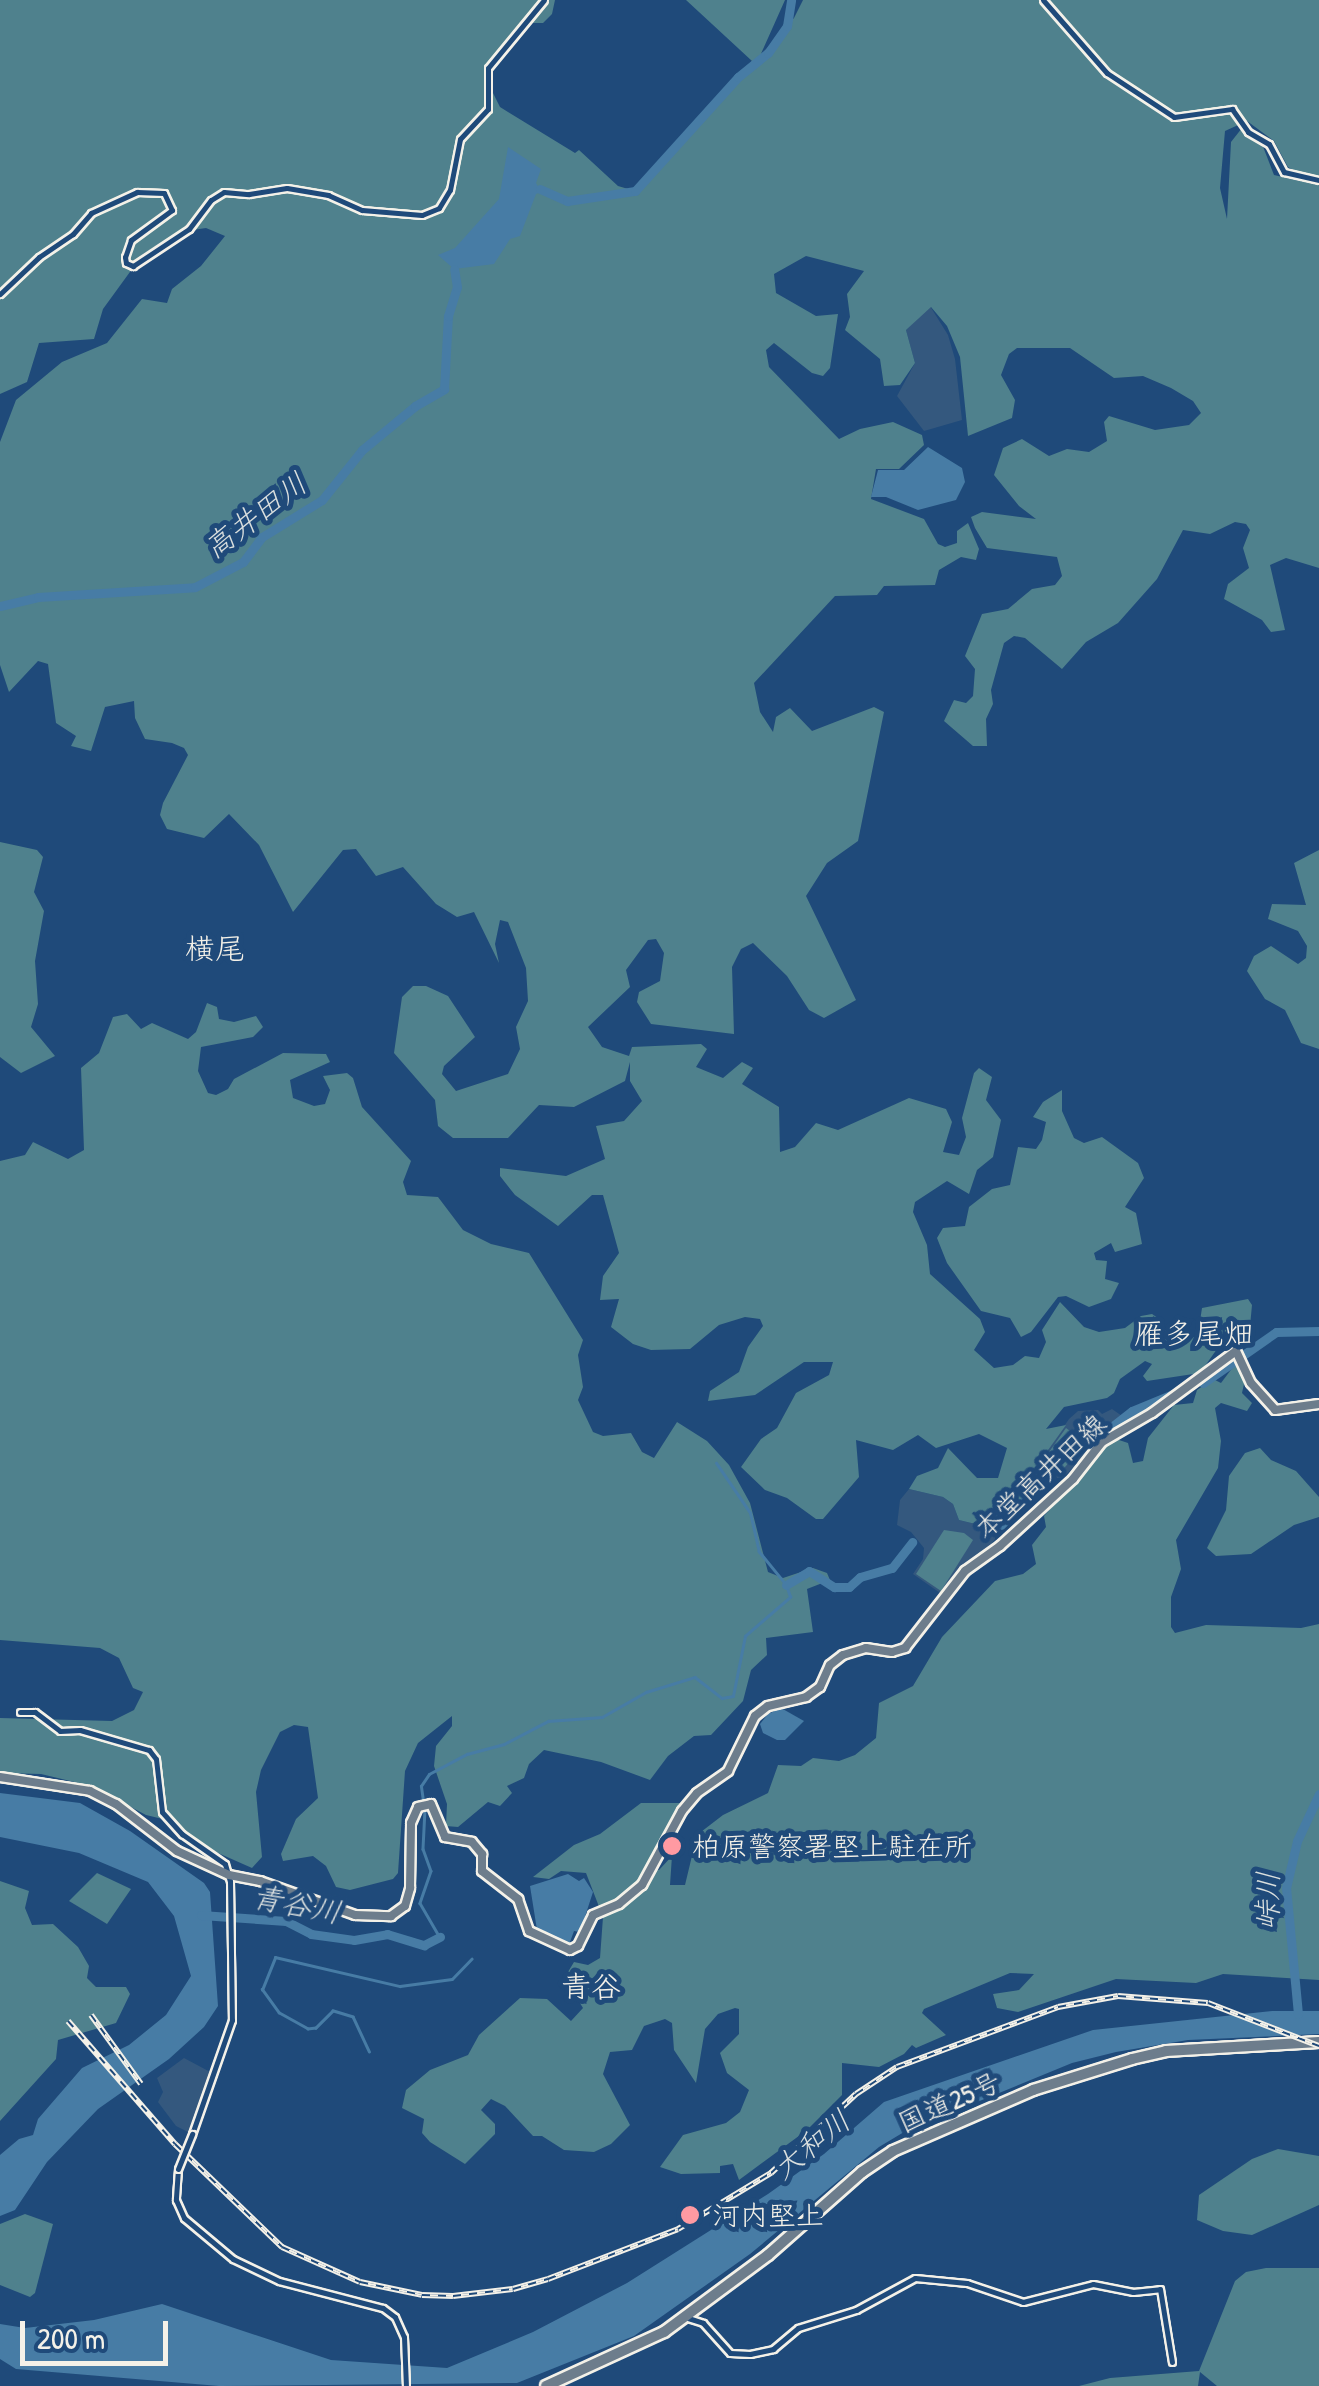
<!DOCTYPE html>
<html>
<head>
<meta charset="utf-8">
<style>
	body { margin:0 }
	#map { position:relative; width:1319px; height:2386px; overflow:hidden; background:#1f4a7a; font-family:"Patrick Hand","Klee One",sans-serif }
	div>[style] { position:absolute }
	.built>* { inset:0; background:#34587e }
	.green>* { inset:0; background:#4f818d }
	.water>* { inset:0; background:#477ca5 }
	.stream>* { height:2.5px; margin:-1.25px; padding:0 1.25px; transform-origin:1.25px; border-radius:1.25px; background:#477ca5 }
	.river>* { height:9px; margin:-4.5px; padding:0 4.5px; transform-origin:4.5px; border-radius:4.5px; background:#477ca5 }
	.roads { filter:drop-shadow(2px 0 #f4f1e8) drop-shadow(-2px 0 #f4f1e8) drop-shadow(0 2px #f4f1e8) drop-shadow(0 -2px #f4f1e8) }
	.minor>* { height:5px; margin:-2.5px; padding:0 2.5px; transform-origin:2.5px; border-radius:2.5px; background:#1f4a7a }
	.major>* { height:8px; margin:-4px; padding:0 4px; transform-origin:4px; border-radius:4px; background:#6d7d8c }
	.highway>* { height:10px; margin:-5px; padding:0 5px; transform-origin:5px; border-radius:5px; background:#6d7d8c }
	.rail>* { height:6px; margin-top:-3px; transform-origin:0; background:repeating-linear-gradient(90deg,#1f4a7a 0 8px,#f4f1e8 0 16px); box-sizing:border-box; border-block:2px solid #f4f1e8 }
	.bridges { filter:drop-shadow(2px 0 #f4f1e8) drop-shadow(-2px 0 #f4f1e8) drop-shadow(0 2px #f4f1e8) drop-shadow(0 -2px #f4f1e8) }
	.minor-bridge>* { height:5px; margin:-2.5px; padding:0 2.5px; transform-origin:2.5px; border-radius:2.5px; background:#1f4a7a }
	.dots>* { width:28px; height:28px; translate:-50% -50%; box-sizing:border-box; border:5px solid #1f4a7a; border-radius:50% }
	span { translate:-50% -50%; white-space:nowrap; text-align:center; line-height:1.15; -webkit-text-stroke:10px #1f4a7a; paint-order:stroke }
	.street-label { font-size:28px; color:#f4f1e8 }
	.poi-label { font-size:28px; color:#f4f1e8 }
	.left { translate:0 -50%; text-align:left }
	.water-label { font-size:30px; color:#dadfde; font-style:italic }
	.neighbourhood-label { font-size:30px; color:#f4f1e8 }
	.scale { position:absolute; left:20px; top:2321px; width:148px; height:45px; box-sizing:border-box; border:5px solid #f4f1e8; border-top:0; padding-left:12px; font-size:30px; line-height:35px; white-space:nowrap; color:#f4f1e8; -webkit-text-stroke:8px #1f4a7a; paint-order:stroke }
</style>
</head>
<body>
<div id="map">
	<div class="built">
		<div style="clip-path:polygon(930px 306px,948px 335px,955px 359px,962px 420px,924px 431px,897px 396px,915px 363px,906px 330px)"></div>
		<div style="clip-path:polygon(1112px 1409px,1122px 1416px,1064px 1477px,1057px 1478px,1046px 1453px,1069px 1419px,1078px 1411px,1098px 1410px,1102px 1414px)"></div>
		<div style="clip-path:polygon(909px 1489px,943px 1497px,953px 1504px,959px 1520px,996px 1529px,995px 1539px,984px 1555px,961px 1569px,943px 1595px,913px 1574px,923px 1559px,924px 1548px,911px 1532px,897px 1525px,900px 1500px)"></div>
		<div style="clip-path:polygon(184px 2058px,214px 2074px,190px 2133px,176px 2126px,158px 2102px,163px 2092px,157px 2078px)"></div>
	</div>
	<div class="green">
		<div style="clip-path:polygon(evenodd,0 0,555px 0,552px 14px,543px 23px,529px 23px,489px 67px,488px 83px,500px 107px,575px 153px,579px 150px,618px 186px,635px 191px,752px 61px,686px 0,785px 0,760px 56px,794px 18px,803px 0,1319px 0,1319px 568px,1286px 558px,1270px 565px,1285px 630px,1271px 632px,1262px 620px,1224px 599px,1228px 584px,1249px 568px,1243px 548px,1250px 530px,1246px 524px,1235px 522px,1210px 534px,1183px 530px,1157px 579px,1118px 623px,1086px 642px,1062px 669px,1025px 638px,1014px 636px,1004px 643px,991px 690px,993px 704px,986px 719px,987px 746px,973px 746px,944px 721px,954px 700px,966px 703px,973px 696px,975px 669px,965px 656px,982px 614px,1008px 609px,1032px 589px,1055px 585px,1062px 576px,1057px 557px,987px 548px,975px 528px,971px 517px,982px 512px,1036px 519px,1019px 506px,994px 475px,1003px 448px,1022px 439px,1049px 456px,1067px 449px,1089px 452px,1107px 441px,1104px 422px,1109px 416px,1155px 430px,1189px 425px,1201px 413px,1193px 401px,1171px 388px,1143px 376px,1114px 378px,1070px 348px,1017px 348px,1009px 354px,1001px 375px,1015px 400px,1012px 418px,968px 436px,960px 357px,947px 326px,931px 307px,906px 330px,915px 363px,900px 385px,884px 386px,880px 359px,845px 330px,850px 317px,847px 294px,864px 271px,806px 256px,774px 274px,776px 293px,816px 316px,838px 314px,830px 368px,823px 376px,812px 373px,774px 343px,766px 350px,769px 367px,839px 439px,860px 429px,893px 422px,922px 435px,924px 445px,899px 469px,876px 469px,871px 499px,924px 519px,938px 544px,945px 547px,957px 543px,957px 531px,968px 523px,979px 549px,976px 560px,961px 557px,939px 570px,935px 585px,884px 586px,877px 595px,835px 596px,754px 683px,760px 712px,773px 732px,776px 717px,790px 708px,812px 731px,874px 707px,884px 712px,858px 841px,827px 863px,806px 896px,856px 1000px,824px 1018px,809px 1010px,787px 976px,753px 943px,741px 949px,732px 967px,734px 1034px,651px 1024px,637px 1002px,639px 992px,660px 981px,664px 953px,656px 939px,648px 940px,626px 970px,630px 987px,588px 1027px,602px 1047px,629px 1056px,632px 1047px,701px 1044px,707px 1049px,696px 1067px,723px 1078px,742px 1062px,753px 1068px,742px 1084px,779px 1107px,780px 1152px,795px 1147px,816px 1123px,838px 1130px,909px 1098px,946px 1109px,952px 1122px,943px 1152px,959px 1155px,966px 1137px,962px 1118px,974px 1073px,979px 1068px,992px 1077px,986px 1100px,1001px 1120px,993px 1157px,977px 1170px,969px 1194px,947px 1181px,915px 1202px,913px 1212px,927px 1245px,930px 1274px,980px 1319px,985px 1332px,974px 1350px,994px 1368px,1013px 1365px,1025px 1356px,1039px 1358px,1046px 1342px,1042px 1330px,1060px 1302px,1084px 1327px,1099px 1332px,1125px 1328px,1141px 1316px,1152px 1314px,1161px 1320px,1169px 1338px,1182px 1345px,1198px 1334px,1202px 1308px,1248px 1299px,1252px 1305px,1249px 1337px,1217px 1349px,1200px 1373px,1147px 1381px,1143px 1376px,1152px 1364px,1145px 1361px,1120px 1379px,1114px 1393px,1107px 1398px,1064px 1407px,1046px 1429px,1066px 1425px,1046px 1453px,1054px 1471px,1008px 1524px,996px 1529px,959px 1520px,953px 1504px,943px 1497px,909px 1489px,917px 1476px,938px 1468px,948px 1448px,977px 1478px,998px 1478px,1007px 1448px,979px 1434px,936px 1448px,918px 1435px,893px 1450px,856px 1440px,859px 1477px,823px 1519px,816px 1519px,787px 1498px,765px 1490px,741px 1467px,761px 1439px,777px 1428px,796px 1393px,829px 1375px,833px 1362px,804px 1362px,755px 1395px,708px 1401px,710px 1391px,739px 1372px,748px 1347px,763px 1326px,760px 1319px,745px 1317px,719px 1325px,690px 1349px,651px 1350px,633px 1344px,611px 1327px,619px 1299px,600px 1300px,603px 1276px,619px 1253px,603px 1195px,592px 1195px,558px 1226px,515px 1195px,500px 1176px,500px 1168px,566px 1176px,605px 1159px,596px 1126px,624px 1121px,642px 1101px,630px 1081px,630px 1062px,625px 1081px,574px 1107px,539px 1105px,508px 1138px,453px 1138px,438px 1126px,435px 1100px,394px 1053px,402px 997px,413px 986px,426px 986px,448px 996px,475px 1037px,444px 1066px,442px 1074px,456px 1091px,508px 1074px,520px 1049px,516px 1027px,528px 1001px,526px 968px,508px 922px,500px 920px,495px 944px,499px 963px,474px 912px,457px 917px,436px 904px,403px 867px,376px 876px,356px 849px,343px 850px,293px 912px,259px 845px,229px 814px,204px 838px,167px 829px,160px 815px,163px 803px,188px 755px,184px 748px,172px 743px,145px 739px,135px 718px,134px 701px,105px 707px,91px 751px,71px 746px,76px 736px,56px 723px,48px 664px,38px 661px,9px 692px,0 665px,0 442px,16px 400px,62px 362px,107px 343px,142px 299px,167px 303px,172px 289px,201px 266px,225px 236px,206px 228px,179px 232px,143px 254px,103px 309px,94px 339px,39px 343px,27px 382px,0 394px,0 0,1247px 121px,1274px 141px,1288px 167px,1318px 185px,1274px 175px,1262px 144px,1242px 128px,1231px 142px,1227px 219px,1220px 188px,1225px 131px,1247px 121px)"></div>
		<div style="clip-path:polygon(0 842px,37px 850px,43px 857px,34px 892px,44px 911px,35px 961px,38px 1004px,31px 1027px,55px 1056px,21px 1073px,0 1057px)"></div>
		<div style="clip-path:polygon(1319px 850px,1319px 1049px,1301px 1043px,1285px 1010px,1265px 999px,1247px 971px,1254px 956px,1271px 946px,1298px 964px,1306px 958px,1307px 946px,1298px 931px,1268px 919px,1272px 904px,1306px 905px,1294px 863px)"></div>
		<div style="clip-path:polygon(207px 1003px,217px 1007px,219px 1019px,234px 1022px,256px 1016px,263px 1027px,253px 1037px,201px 1047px,198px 1071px,208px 1093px,216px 1095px,228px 1089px,234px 1079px,283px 1053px,326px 1054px,330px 1062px,290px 1080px,293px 1098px,314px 1106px,325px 1104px,330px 1090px,323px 1076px,347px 1073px,353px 1078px,362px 1107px,411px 1161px,403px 1182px,407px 1195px,438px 1197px,463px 1230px,491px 1244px,529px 1253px,583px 1340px,578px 1355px,583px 1387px,578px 1400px,593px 1432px,603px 1436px,631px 1433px,642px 1452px,654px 1458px,677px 1422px,707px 1441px,729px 1465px,750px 1503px,768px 1572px,783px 1578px,813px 1568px,827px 1573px,830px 1580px,807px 1589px,813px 1632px,766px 1638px,767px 1655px,751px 1670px,743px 1701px,711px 1735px,694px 1736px,668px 1756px,650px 1780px,601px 1762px,544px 1750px,529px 1764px,524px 1778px,507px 1786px,512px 1793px,500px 1806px,488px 1802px,458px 1827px,446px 1826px,447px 1804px,434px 1766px,436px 1746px,452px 1726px,452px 1716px,418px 1743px,405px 1771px,398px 1873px,393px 1879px,350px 1890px,336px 1887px,326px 1866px,313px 1856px,283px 1861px,281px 1854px,296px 1819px,318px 1798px,308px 1727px,294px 1725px,280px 1732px,261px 1770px,256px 1792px,262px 1857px,252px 1868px,200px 1845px,175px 1822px,146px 1815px,91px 1786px,41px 1774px,0 1773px,0 1718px,112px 1721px,134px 1710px,143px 1692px,133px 1688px,119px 1658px,100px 1648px,0 1640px,0 1161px,25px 1155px,33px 1142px,68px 1159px,84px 1150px,81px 1068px,99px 1053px,113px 1017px,127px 1014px,141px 1029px,152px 1023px,188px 1039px,196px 1032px)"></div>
		<div style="clip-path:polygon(1062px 1090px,1062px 1111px,1074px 1138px,1084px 1143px,1102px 1137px,1138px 1163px,1144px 1178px,1125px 1207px,1136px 1213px,1142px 1244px,1115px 1252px,1111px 1243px,1094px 1253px,1096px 1260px,1107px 1261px,1105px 1279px,1119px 1283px,1111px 1299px,1089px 1307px,1066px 1296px,1058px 1297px,1031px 1332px,1021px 1337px,1010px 1318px,981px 1311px,947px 1263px,937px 1238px,943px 1228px,965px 1226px,969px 1207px,992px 1189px,1010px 1185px,1018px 1147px,1036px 1149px,1042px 1140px,1046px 1122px,1033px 1117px,1043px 1102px)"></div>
		<div style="clip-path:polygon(1236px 1363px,1246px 1375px,1242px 1393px,1252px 1403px,1247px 1411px,1221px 1403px,1215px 1408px,1221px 1441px,1218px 1468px,1176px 1540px,1181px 1569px,1171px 1597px,1171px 1627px,1175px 1633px,1206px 1625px,1301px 1628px,1319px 1624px,1319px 1980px,1223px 1974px,1196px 1983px,1116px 1979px,1018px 2012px,997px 2008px,993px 1994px,1019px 1990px,1034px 1974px,1010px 1973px,924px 2009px,922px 2013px,946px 2035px,916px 2048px,912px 2045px,904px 2054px,879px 2067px,842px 2063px,842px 2095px,807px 2130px,739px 2180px,733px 2164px,720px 2166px,720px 2173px,681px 2174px,660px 2167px,683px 2135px,726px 2123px,740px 2112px,749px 2090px,727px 2073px,720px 2053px,739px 2034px,739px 2009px,735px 2008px,718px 2014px,705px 2029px,696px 2083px,674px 2050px,672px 2023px,665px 2019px,644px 2026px,632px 2050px,610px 2052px,603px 2074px,630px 2125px,611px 2144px,594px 2152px,564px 2150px,542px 2136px,533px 2136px,505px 2106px,491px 2099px,481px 2110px,495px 2124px,495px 2134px,465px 2164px,430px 2142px,422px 2133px,424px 2119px,402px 2108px,406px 2090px,430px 2070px,468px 2055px,479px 2035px,520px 1998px,547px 1999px,571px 2021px,583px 2008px,570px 1987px,568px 1972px,574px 1962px,588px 1965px,600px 1958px,603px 1917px,586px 1873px,561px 1871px,549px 1879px,533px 1877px,574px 1845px,600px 1834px,641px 1803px,682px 1803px,648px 1867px,659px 1870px,672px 1856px,670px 1885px,685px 1885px,697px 1835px,723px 1815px,768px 1793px,778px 1765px,801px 1766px,813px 1758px,839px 1761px,855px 1755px,876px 1738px,879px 1703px,913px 1686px,942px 1637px,995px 1581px,1023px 1574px,1036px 1564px,1032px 1545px,1046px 1527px,1044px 1516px,1113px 1438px,1128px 1443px,1133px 1463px,1143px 1461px,1148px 1438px,1174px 1405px,1193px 1403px,1197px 1390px,1213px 1379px,1221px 1383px)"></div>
		<div style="clip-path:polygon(1066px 1428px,1086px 1443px,1058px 1475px,1049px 1452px)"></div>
		<div style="clip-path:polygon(1260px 1448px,1271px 1460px,1296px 1471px,1319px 1497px,1319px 1517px,1294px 1525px,1251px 1554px,1216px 1556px,1207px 1548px,1226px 1510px,1229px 1476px,1245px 1453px)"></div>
		<div style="clip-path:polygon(944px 1530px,964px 1533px,973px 1540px,941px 1591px,916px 1574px)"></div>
		<div style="clip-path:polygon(97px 1873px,131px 1889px,107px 1924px,69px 1901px)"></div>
		<div style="clip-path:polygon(0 1881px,29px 1891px,25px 1908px,32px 1925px,53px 1924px,78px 1947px,89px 1966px,87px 1978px,96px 1987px,126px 1987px,130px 1994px,116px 2023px,58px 2040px,56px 2059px,0 2121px)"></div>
		<div style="clip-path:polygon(1278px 2149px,1319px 2156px,1319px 2205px,1252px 2235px,1223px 2231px,1197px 2220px,1199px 2195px,1252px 2159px)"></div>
		<div style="clip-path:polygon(25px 2214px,53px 2224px,35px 2293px,30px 2297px,0 2285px,0 2224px)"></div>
		<div style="clip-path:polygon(1266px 2268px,1319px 2268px,1319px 2386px,1217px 2386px,1200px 2372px,1198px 2386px,1079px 2386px,1110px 2378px,1199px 2371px,1235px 2281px,1246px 2272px)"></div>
	</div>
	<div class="water">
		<div style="clip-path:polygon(508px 147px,541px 169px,536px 183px,541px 192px,536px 194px,520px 236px,510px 239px,494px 264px,454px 269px,438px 255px,455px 248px,499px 199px)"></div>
		<div style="clip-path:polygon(928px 447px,962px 468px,965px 482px,956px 500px,918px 510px,886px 497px,871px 497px,878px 470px,904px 470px)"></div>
		<div style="clip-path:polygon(781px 1708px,804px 1721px,785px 1740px,777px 1740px,763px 1733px,760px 1724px,768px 1714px)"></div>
		<div style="clip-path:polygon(0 1793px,80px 1803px,130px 1831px,204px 1883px,210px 1892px,218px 2006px,204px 2027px,169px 2059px,98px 2109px,47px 2162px,15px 2210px,0 2216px,0 2155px,19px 2139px,33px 2135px,38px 2119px,82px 2068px,129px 2045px,166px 2015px,191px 1976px,174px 1916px,148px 1882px,79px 1853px,0 1837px)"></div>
		<div style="clip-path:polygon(568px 1874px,579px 1881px,584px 1878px,593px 1892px,580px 1932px,574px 1931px,570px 1942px,575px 1946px,559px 1946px,537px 1930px,530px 1886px)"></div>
		<div style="clip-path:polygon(1272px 2011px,1319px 2011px,1319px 2034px,1188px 2040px,1116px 2052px,1072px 2063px,904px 2132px,879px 2147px,750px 2254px,634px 2336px,517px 2383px,219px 2386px,16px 2369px,0 2359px,0 2324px,25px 2328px,94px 2320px,162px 2304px,331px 2360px,447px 2368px,533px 2332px,627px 2283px,768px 2194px,824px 2154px,884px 2102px,1093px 2030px)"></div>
	</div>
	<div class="stream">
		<div style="left:423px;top:1801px;width:15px;rotate:-98deg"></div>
		<div style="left:421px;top:1786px;width:14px;rotate:-56deg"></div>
		<div style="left:429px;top:1774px;width:43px;rotate:-27.8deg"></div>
		<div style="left:467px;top:1754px;width:38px;rotate:-15deg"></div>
		<div style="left:504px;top:1744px;width:50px;rotate:-27.6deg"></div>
		<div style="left:548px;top:1721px;width:54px;rotate:-4.2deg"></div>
		<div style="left:602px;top:1717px;width:51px;rotate:-29.6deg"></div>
		<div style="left:646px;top:1692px;width:51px;rotate:-17deg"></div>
		<div style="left:695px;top:1677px;width:34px;rotate:38deg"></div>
		<div style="left:722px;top:1698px;width:11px;rotate:-10deg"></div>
		<div style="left:733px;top:1696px;width:61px;rotate:-78.7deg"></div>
		<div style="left:745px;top:1636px;width:60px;rotate:-40.9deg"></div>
		<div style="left:790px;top:1597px;width:13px;rotate:-108deg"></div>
		<div style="left:786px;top:1585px;width:43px;rotate:-129.3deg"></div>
		<div style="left:759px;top:1552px;width:40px;rotate:-103deg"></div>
		<div style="left:750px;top:1513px;width:60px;rotate:-124.2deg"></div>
		<div style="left:425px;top:1809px;width:40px;rotate:92.9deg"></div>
		<div style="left:423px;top:1849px;width:23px;rotate:70deg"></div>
		<div style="left:431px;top:1871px;width:34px;rotate:109deg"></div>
		<div style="left:420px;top:1903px;width:39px;rotate:60deg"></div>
		<div style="left:369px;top:2052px;width:38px;rotate:-115deg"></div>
		<div style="left:353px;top:2017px;width:21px;rotate:-163deg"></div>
		<div style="left:333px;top:2011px;width:24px;rotate:135deg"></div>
		<div style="left:316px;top:2028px;width:8px;rotate:173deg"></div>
		<div style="left:308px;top:2029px;width:33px;rotate:-151deg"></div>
		<div style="left:279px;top:2013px;width:29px;rotate:-126deg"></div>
		<div style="left:262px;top:1990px;width:35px;rotate:-68deg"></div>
		<div style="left:275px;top:1957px;width:128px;rotate:13.1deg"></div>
		<div style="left:400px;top:1986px;width:52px;rotate:-7.7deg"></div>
		<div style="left:452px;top:1979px;width:28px;rotate:-46deg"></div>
	</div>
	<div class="river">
		<div style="left:540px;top:189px;width:30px;rotate:24deg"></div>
		<div style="left:567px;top:201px;width:69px;rotate:-8.4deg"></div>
		<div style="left:635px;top:191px;width:154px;rotate:-47.9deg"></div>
		<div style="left:738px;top:77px;width:38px;rotate:-39deg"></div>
		<div style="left:768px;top:53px;width:33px;rotate:-55deg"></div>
		<div style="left:787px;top:26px;width:26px;rotate:-81deg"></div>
		<div style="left:0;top:606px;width:39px;rotate:-13deg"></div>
		<div style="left:38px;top:597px;width:157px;rotate:-3.6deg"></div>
		<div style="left:195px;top:587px;width:54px;rotate:-27.5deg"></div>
		<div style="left:243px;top:562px;width:31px;rotate:-53deg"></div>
		<div style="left:262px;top:537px;width:70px;rotate:-31.7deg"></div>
		<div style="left:322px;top:500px;width:64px;rotate:-51.3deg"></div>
		<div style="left:362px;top:450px;width:69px;rotate:-39.7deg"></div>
		<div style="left:415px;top:406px;width:34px;rotate:-30deg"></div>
		<div style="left:444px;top:389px;width:73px;rotate:-86.9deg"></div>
		<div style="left:448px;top:316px;width:30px;rotate:-73deg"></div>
		<div style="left:457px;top:287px;width:18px;rotate:-99deg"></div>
		<div style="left:1203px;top:1383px;width:89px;rotate:-34.9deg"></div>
		<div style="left:1276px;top:1332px;width:43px;rotate:-1.3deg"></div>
		<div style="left:1105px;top:1432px;width:34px;rotate:-38deg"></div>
		<div style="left:1132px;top:1411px;width:44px;rotate:-22.5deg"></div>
		<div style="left:1001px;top:1525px;width:72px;rotate:-46.1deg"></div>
		<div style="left:786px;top:1585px;width:27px;rotate:-31deg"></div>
		<div style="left:809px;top:1571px;width:30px;rotate:33deg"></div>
		<div style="left:834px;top:1587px;width:15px"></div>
		<div style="left:849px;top:1587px;width:15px;rotate:-42deg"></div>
		<div style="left:860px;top:1577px;width:33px;rotate:-16deg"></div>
		<div style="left:892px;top:1568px;width:33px;rotate:-52deg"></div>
		<div style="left:201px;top:1915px;width:85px;rotate:4deg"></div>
		<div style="left:286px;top:1921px;width:28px;rotate:27deg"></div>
		<div style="left:311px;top:1934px;width:43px;rotate:7.9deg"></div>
		<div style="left:354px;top:1940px;width:34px;rotate:-10deg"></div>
		<div style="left:387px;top:1934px;width:39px;rotate:17deg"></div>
		<div style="left:424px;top:1945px;width:18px;rotate:-27deg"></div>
		<div style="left:1298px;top:2014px;width:127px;rotate:-95.4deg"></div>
		<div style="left:1286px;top:1888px;width:48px;rotate:-76.8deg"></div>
		<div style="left:1297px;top:1841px;width:52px;rotate:-64.9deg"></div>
	</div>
	<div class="roads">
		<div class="minor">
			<div style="left:1043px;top:0;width:97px;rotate:48.8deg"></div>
			<div style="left:1107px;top:73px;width:80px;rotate:33.3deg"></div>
			<div style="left:1174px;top:117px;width:59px;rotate:-7.9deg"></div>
			<div style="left:1232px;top:109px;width:28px;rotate:55deg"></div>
			<div style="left:1248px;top:132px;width:24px;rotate:30deg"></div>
			<div style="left:1269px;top:144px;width:32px;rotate:62deg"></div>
			<div style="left:1284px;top:172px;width:36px;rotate:13deg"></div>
			<div style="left:0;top:294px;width:54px;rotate:-43.5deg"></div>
			<div style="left:39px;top:257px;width:41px;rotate:-34.1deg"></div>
			<div style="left:73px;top:234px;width:28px;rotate:-49deg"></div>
			<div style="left:91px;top:213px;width:51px;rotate:-24.5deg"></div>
			<div style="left:137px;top:192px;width:27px;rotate:2deg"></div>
			<div style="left:164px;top:193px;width:19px;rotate:65deg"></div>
			<div style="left:172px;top:210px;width:51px;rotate:143.8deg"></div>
			<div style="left:131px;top:240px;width:18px;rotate:109deg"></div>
			<div style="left:125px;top:257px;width:6px;rotate:81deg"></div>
			<div style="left:126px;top:263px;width:8px;rotate:23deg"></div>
			<div style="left:133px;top:266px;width:67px;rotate:-33.5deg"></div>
			<div style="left:189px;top:229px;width:36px;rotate:-53deg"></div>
			<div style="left:211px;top:200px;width:15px;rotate:-32deg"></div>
			<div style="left:224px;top:192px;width:25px;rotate:5deg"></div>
			<div style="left:249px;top:194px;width:38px;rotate:-9deg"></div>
			<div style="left:287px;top:188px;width:42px;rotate:9.7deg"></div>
			<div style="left:328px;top:195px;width:37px;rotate:24deg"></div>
			<div style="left:362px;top:210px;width:60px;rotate:4.8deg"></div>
			<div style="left:422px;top:215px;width:18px;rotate:-22deg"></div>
			<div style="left:439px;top:208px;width:21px;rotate:-59deg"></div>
			<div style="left:450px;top:190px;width:52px;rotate:-78.9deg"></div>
			<div style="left:460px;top:139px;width:41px;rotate:-47deg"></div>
			<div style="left:488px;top:109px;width:41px;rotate:-90deg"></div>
			<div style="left:488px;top:68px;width:88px;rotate:-50.5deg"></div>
			<div style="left:20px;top:1712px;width:15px"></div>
			<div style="left:35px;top:1712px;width:31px;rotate:37deg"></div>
			<div style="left:60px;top:1731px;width:20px;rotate:-3deg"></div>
			<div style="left:80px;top:1730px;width:72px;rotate:16.2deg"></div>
			<div style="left:149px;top:1750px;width:11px;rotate:52deg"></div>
			<div style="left:156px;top:1759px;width:53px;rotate:83.5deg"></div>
			<div style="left:162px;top:1812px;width:30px;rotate:48deg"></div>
			<div style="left:182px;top:1834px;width:52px;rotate:34.9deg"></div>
			<div style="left:225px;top:1864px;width:18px;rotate:74deg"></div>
			<div style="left:230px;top:1881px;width:139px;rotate:89.2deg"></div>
			<div style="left:232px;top:2020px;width:121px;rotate:109.3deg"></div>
			<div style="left:178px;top:2169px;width:31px;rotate:94deg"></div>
			<div style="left:176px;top:2200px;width:20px;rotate:66deg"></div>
			<div style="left:184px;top:2218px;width:64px;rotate:39.9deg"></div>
			<div style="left:233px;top:2259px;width:51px;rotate:25.6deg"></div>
			<div style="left:279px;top:2281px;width:107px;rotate:14.6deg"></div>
			<div style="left:383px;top:2308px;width:15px;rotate:37deg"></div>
			<div style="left:395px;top:2317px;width:22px;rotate:66deg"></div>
			<div style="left:404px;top:2337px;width:49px;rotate:87.7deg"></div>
			<div style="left:688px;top:2318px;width:16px;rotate:18deg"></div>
			<div style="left:703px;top:2323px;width:40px;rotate:48deg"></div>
			<div style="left:730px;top:2353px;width:20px;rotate:3deg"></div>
			<div style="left:750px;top:2354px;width:24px;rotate:-12deg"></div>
			<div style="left:773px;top:2349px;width:33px;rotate:-40deg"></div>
			<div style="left:798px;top:2328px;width:61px;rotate:-17.2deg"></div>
			<div style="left:856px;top:2310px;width:67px;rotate:-28.5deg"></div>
			<div style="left:915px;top:2278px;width:52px;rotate:5.5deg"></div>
			<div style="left:967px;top:2283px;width:59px;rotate:18.7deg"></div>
			<div style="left:1023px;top:2302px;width:72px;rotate:-14.4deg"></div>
			<div style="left:1093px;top:2284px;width:41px;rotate:11.3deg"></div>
			<div style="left:1133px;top:2292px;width:27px;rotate:-6deg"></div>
			<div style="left:1160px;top:2289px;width:74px;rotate:80.7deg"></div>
		</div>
		<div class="major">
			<div style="left:0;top:1777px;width:91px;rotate:8.8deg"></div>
			<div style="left:90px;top:1791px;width:29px;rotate:27deg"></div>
			<div style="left:116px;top:1804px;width:77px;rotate:37.6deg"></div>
			<div style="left:177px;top:1851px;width:57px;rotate:24.8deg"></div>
			<div style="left:229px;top:1875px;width:32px;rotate:11deg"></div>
			<div style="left:260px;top:1881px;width:101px;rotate:19.7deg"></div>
			<div style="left:355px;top:1915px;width:36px;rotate:2deg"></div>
			<div style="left:391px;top:1916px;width:17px;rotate:-36deg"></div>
			<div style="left:405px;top:1906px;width:19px;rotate:-74deg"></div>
			<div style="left:410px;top:1888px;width:65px;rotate:-89.1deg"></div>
			<div style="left:411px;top:1823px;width:17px;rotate:-66deg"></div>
			<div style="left:418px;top:1807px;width:13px;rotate:-13deg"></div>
			<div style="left:431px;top:1804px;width:36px;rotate:67deg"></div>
			<div style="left:445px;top:1837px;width:27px;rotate:10deg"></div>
			<div style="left:472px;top:1842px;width:16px;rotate:50deg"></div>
			<div style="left:482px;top:1854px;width:17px;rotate:90deg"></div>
			<div style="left:482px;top:1871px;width:46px;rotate:37.9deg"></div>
			<div style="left:518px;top:1899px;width:34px;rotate:71deg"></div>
			<div style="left:529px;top:1931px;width:45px;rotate:24.9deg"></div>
			<div style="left:570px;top:1950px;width:9px;rotate:-27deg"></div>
			<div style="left:578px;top:1946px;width:34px;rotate:-64deg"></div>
			<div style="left:593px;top:1915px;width:28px;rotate:-23deg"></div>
			<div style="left:619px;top:1904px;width:30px;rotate:-40deg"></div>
			<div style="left:642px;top:1885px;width:84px;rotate:-61.6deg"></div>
			<div style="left:682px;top:1811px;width:23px;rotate:-50deg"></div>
			<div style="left:697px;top:1793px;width:38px;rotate:-35deg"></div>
			<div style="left:728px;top:1771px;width:61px;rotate:-63.9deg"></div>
			<div style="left:755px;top:1716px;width:16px;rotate:-38deg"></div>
			<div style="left:768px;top:1706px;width:39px;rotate:-13deg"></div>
			<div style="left:806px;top:1697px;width:17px;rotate:-36deg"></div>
			<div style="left:820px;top:1687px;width:24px;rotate:-66deg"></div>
			<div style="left:830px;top:1665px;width:16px;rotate:-38deg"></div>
			<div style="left:843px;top:1655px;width:24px;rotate:-17deg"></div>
			<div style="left:866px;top:1648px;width:26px;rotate:9deg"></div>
			<div style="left:892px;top:1652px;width:14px;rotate:-17deg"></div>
			<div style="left:905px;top:1648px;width:98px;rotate:-52.1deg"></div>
			<div style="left:965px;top:1571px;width:43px;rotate:-35.5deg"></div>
			<div style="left:1000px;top:1546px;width:99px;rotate:-42.5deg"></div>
			<div style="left:1073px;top:1479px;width:47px;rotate:-51.9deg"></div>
			<div style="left:1102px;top:1442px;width:58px;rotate:-30.1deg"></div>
			<div style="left:1152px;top:1413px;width:104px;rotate:-36.4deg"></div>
			<div style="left:1236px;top:1351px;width:35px;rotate:65deg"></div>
			<div style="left:1251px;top:1383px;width:36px;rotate:48deg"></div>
			<div style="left:1275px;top:1410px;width:44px;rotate:-7.8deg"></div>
		</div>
		<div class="highway">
			<div style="left:546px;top:2386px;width:130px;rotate:-24.6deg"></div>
			<div style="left:664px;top:2332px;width:129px;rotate:-36.5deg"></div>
			<div style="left:768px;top:2255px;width:125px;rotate:-41.4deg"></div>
			<div style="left:862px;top:2172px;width:37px;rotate:-34deg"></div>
			<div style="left:893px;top:2151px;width:153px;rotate:-23.5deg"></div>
			<div style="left:1033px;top:2090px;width:104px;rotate:-17.4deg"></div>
			<div style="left:1132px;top:2059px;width:35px;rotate:-13deg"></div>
			<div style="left:1166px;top:2051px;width:153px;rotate:-3.4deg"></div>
		</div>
	</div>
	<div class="rail">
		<div style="left:91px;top:2015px;width:85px;rotate:54.1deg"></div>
		<div style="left:68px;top:2021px;width:163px;rotate:49deg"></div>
		<div style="left:175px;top:2144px;width:149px;rotate:43.9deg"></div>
		<div style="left:282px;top:2247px;width:85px;rotate:24.2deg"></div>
		<div style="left:360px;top:2282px;width:63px;rotate:11.8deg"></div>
		<div style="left:422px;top:2295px;width:31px;rotate:2deg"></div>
		<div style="left:453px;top:2296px;width:60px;rotate:-6.7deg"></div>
		<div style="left:513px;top:2289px;width:36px;rotate:-16deg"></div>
		<div style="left:548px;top:2279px;width:139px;rotate:-21deg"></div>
		<div style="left:678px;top:2229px;width:109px;rotate:-31.1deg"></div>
		<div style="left:771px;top:2173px;width:116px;rotate:-42.9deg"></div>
		<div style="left:856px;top:2094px;width:49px;rotate:-33.4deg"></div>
		<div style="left:897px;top:2067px;width:172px;rotate:-20.4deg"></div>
		<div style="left:1058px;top:2007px;width:61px;rotate:-10.4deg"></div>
		<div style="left:1118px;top:1996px;width:90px;rotate:4.4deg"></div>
		<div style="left:1208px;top:2003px;width:119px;rotate:21.2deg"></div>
	</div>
	<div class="bridges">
		<div class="minor-bridge">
			<div style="left:178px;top:2169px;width:38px;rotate:-68deg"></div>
		</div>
	</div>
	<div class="dots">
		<div style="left:672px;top:1846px;background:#ff9aa2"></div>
		<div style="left:690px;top:2215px;background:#ff9aa2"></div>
	</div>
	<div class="street-label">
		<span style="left:1040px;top:1476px;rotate:-43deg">本堂高井田線</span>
		<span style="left:949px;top:2102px;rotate:-24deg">国道25号</span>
	</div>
	<div class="poi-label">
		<span class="left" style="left:692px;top:1846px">柏原警察署堅上駐在所</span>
		<span class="left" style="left:712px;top:2215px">河内堅上</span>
	</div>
	<div class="water-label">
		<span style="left:255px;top:515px;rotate:-37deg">高井田川</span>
		<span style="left:1267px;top:1901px;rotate:-89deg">峠川</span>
		<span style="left:297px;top:1904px;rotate:11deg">青谷川</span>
		<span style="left:811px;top:2144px;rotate:-39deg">大和川</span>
	</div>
	<div class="neighbourhood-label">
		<span style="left:215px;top:948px">横尾</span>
		<span style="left:1194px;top:1333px">雁多尾畑</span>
		<span style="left:591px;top:1986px">青谷</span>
	</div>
	<div class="scale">200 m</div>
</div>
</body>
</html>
